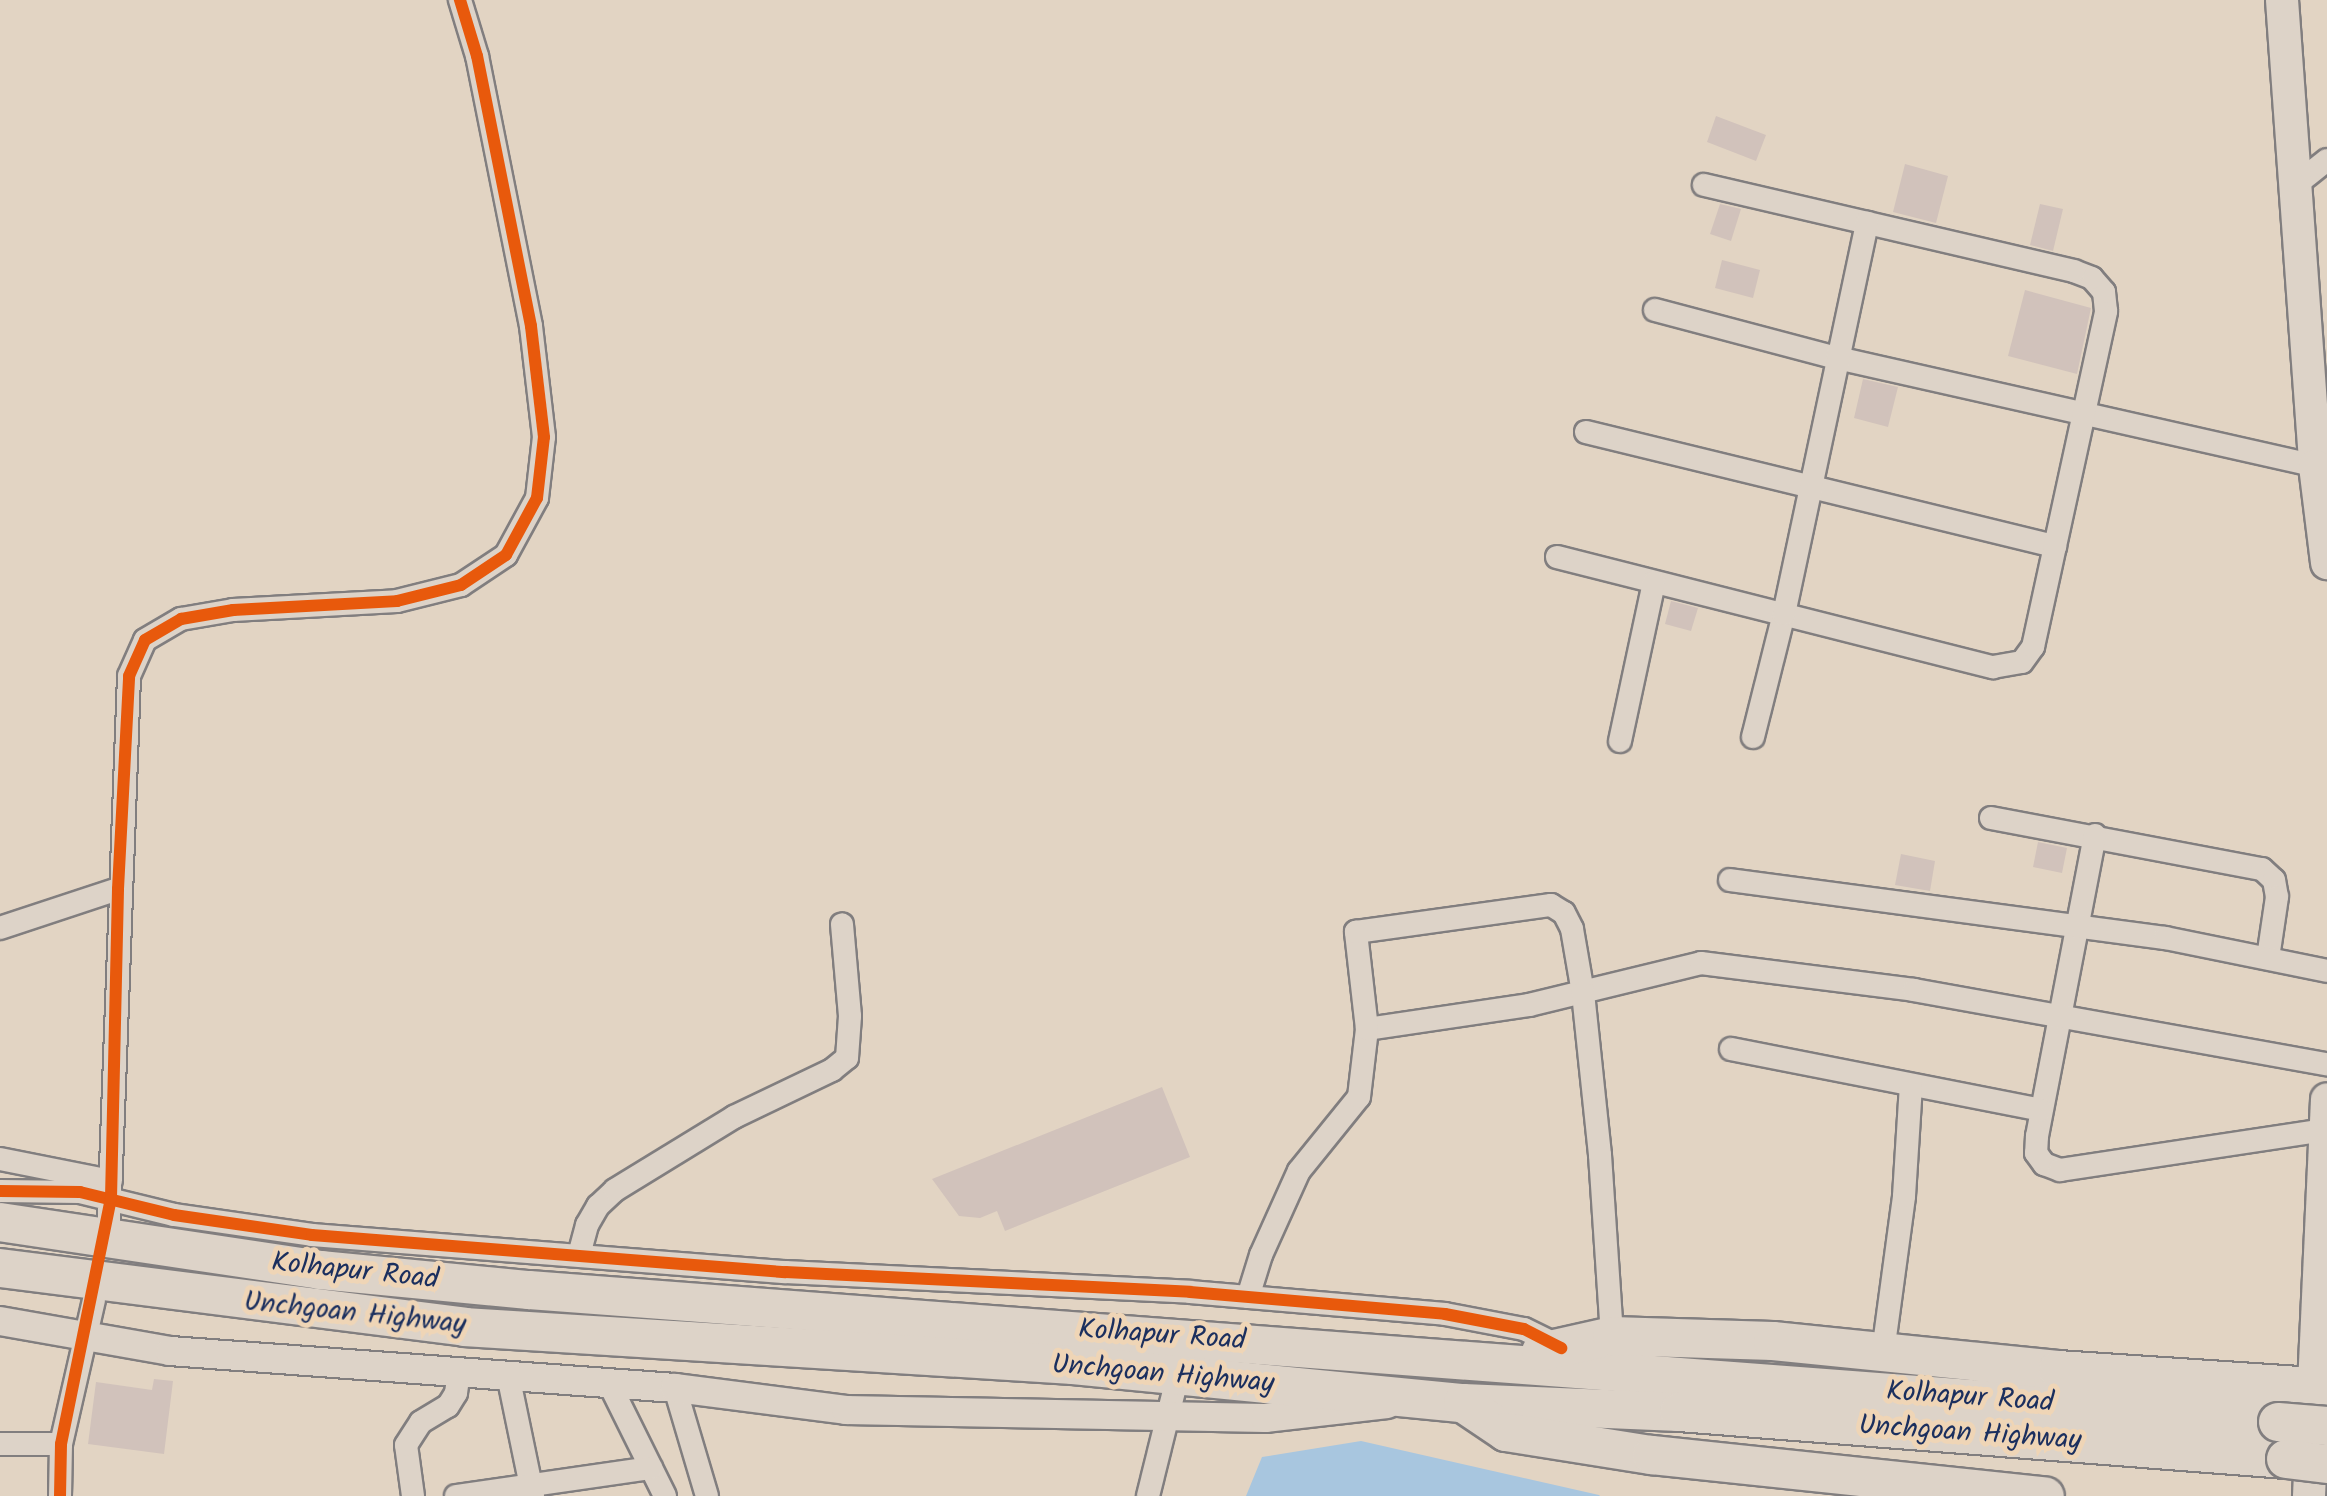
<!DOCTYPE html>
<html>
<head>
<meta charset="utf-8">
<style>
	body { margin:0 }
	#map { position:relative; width:2327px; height:1496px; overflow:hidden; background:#e2d4c3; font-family:Kalam,sans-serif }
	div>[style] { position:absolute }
	.water>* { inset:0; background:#a8c6df }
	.building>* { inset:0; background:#d1c2bb }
	.roads { filter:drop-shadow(2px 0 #817e7f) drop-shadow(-2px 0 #817e7f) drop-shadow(0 2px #817e7f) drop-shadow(0 -2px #817e7f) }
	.minor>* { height:22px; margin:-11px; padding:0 11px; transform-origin:11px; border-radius:11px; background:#ddd3c8 }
	.tertiary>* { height:28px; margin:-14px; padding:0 14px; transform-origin:14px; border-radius:14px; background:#ddd3c8 }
	.secondary>* { height:32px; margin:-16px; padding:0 16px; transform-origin:16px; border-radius:16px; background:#ddd3c8 }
	.trunk>* { height:38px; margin:-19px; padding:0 19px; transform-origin:19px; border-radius:19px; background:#ddd3c8 }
	.bridges { filter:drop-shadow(2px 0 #817e7f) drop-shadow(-2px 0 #817e7f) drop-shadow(0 2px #817e7f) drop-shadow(0 -2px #817e7f) }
	.trunk-bridge>* { height:38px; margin:-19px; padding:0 19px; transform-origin:19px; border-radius:19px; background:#ddd3c8 }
	.cycleway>* { height:12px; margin:-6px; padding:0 6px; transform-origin:6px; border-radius:6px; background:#e8590c }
	span { translate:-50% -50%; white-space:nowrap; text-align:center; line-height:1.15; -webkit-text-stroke:10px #efd5b6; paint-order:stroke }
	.street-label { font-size:28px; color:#1b2f5e }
</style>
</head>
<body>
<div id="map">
	<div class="water">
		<div style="clip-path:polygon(1361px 1441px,1599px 1495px,1600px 1496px,1246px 1496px,1262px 1457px)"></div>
	</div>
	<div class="building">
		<div style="clip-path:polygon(1716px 116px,1766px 135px,1756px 161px,1707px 142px)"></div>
		<div style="clip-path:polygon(1905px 164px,1948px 176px,1936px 223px,1893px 212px)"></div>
		<div style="clip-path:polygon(1720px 204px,1741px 209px,1731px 241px,1710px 234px)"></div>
		<div style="clip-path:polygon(2040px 204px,2063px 209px,2053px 251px,2030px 245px)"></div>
		<div style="clip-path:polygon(1722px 260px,1760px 270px,1753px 298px,1715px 288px)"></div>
		<div style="clip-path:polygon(2025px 290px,2091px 308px,2077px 374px,2008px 356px)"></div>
		<div style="clip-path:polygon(1863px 379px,1898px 387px,1888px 427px,1854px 418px)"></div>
		<div style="clip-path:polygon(1671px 601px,1698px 608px,1691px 631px,1665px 624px)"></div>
		<div style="clip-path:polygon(2038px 842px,2067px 848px,2062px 873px,2033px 867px)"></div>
		<div style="clip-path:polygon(1901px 854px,1935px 861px,1930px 891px,1895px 885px)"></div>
		<div style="clip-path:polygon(1162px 1087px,1190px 1157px,1005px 1231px,997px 1211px,980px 1218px,959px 1216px,932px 1179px)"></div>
		<div style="clip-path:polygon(154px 1379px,173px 1381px,164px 1454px,88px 1444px,96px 1382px,152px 1390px)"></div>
	</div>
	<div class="roads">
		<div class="minor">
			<div style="left:2293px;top:187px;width:43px;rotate:-38.5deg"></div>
			<div style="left:1655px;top:310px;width:188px;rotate:14.8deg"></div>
			<div style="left:1837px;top:358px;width:490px;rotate:12.7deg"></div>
			<div style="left:1586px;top:432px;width:483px;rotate:13.7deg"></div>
			<div style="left:1557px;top:557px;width:450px;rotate:14.2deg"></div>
			<div style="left:1993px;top:667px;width:29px;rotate:-10deg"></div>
			<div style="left:2022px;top:662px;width:19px;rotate:-54deg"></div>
			<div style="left:2033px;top:647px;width:344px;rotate:-77.7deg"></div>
			<div style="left:2106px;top:311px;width:19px;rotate:-96deg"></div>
			<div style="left:2104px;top:292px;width:18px;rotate:-131deg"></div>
			<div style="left:2092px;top:278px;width:19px;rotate:-159deg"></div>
			<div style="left:2074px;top:271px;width:380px;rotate:-166.9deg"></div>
			<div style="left:1753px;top:737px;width:127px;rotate:-75.9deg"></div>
			<div style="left:1784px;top:614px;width:400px;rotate:-78deg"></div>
			<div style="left:1620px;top:741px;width:162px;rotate:-77.9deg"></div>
			<div style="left:1991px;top:818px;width:276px;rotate:10.7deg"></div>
			<div style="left:2262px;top:869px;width:16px;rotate:43deg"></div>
			<div style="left:2274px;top:880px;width:17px;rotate:80deg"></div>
			<div style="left:2277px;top:897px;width:62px;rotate:98.4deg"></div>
			<div style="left:2095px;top:835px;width:307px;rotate:100.9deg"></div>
			<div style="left:2037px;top:1136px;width:17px;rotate:93deg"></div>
			<div style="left:2036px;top:1153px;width:14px;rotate:54deg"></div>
			<div style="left:2044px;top:1164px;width:17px;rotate:21deg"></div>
			<div style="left:2060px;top:1170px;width:266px;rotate:-8.6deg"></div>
			<div style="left:1730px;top:880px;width:439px;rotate:7.6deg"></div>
			<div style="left:2165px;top:938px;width:165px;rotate:11.5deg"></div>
			<div style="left:0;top:928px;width:124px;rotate:-18.3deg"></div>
			<div style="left:1367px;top:1029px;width:164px;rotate:-8.4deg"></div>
			<div style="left:1529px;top:1005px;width:177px;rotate:-13.7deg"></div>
			<div style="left:1701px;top:963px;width:215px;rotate:7.2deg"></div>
			<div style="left:1914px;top:990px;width:420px;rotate:10.2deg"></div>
			<div style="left:1731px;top:1049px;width:316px;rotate:11.1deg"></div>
			<div style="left:0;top:1159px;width:113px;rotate:11.2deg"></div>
			<div style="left:0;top:1191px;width:80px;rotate:0.7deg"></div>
			<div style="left:80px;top:1192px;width:97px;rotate:13.7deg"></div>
			<div style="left:174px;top:1215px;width:139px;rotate:8.2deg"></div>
			<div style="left:312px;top:1235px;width:475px;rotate:4.5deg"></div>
			<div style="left:786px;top:1272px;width:404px;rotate:2.8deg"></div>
			<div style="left:1190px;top:1292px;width:256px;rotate:4.9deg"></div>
			<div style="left:1445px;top:1314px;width:80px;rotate:10.8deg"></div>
			<div style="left:1524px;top:1329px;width:39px;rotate:26deg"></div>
			<div style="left:109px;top:1222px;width:546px;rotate:-87.9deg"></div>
			<div style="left:129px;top:676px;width:39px;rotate:-66deg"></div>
			<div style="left:145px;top:640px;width:42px;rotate:-30.3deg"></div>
			<div style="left:181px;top:619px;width:53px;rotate:-9.8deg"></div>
			<div style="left:233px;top:610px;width:164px;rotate:-3.1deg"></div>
			<div style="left:397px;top:601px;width:66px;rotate:-14deg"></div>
			<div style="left:461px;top:585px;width:54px;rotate:-33.7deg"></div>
			<div style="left:506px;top:555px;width:65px;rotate:-61.5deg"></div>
			<div style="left:537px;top:498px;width:61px;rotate:-83.5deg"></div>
			<div style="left:544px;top:437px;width:112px;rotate:-96.7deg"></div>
			<div style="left:531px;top:326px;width:275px;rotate:-101.3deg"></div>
			<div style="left:477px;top:56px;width:59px;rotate:-106.9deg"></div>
			<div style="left:579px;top:1255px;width:31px;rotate:-75deg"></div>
			<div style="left:587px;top:1225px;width:22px;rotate:-60deg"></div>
			<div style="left:598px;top:1206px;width:23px;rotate:-43deg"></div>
			<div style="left:615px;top:1190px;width:140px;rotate:-31.5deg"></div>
			<div style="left:734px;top:1117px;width:109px;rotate:-25.6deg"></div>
			<div style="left:832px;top:1070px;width:19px;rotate:-39deg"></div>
			<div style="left:847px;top:1058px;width:42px;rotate:-85.9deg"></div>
			<div style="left:850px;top:1016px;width:92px;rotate:-95deg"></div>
			<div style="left:1248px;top:1297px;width:44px;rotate:-72.8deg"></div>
			<div style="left:1261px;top:1255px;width:92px;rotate:-65.7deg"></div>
			<div style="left:1299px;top:1171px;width:95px;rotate:-51deg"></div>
			<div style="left:1359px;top:1097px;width:68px;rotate:-83.3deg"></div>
			<div style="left:1367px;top:1029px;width:98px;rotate:-96.5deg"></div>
			<div style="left:1356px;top:932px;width:197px;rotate:-7.9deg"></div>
			<div style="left:1551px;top:905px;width:15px;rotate:32deg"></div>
			<div style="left:1564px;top:913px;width:18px;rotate:63deg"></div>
			<div style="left:1572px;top:929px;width:65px;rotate:80.2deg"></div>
			<div style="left:1583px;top:993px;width:163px;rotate:84deg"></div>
			<div style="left:1600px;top:1155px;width:181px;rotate:86.2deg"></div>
			<div style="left:1883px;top:1352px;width:157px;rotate:-82.3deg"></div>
			<div style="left:1904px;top:1196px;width:111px;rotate:-86.4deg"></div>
			<div style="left:508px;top:1375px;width:124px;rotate:78.3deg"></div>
			<div style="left:609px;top:1383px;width:126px;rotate:63.6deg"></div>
			<div style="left:675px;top:1388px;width:113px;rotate:73.5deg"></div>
			<div style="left:0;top:1444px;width:61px"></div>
			<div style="left:60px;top:1496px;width:52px;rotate:-88.9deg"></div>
			<div style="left:61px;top:1444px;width:148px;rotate:-77.1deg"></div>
			<div style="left:413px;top:1496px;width:51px;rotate:-97.8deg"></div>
			<div style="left:406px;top:1445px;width:27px;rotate:-57deg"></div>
			<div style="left:421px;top:1422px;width:31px;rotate:-31deg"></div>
			<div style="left:448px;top:1406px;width:15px;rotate:-58deg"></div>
			<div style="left:456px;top:1393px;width:21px;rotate:-82deg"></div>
			<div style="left:456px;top:1496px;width:197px;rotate:-8.2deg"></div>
			<div style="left:1148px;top:1496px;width:125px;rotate:-76.1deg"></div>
		</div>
		<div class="tertiary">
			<div style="left:0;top:1321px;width:173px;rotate:10deg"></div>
			<div style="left:170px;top:1351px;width:506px;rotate:4.19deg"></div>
			<div style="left:675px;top:1388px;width:172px;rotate:7.3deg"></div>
			<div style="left:846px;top:1410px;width:419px;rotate:1.1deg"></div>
			<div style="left:1265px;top:1418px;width:123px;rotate:-6.5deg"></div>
		</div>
		<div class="secondary">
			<div style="left:2282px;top:0;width:467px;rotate:85.9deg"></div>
			<div style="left:2315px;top:466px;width:98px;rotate:82.9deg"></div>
			<div style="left:2309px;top:1496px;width:397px;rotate:-87.4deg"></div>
		</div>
		<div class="trunk">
			<div style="left:0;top:1222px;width:324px;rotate:8.5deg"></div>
			<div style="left:320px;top:1270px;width:210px;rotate:5.5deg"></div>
			<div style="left:529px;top:1290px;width:1754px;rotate:4.32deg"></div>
			<div style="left:0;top:1268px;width:468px;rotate:7.2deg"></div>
			<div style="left:464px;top:1327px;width:610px;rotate:3.57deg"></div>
			<div style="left:1073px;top:1365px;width:392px;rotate:5.6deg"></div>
			<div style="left:1463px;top:1403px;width:216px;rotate:2.4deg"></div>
			<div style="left:1679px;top:1412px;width:609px;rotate:4.43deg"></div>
			<div style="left:1541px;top:1352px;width:73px;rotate:-12.7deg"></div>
			<div style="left:1612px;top:1336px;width:161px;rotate:1.8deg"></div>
			<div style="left:1773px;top:1341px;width:286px;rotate:5.8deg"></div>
			<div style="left:2058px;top:1370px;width:270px;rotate:3.8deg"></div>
			<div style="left:1463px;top:1403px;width:52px;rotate:34deg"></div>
			<div style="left:1506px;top:1432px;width:148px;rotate:9deg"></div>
			<div style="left:1652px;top:1455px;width:395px;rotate:6deg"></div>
		</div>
	</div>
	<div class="bridges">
		<div class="trunk-bridge">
			<div style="left:2278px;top:1422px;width:49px;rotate:4.7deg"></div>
			<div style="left:2286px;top:1459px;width:41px;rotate:7deg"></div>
		</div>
	</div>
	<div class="cycleway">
		<div style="left:0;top:1191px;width:80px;rotate:0.7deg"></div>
		<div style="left:80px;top:1192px;width:97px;rotate:13.7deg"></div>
		<div style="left:174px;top:1215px;width:139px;rotate:8.2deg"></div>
		<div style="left:312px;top:1235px;width:475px;rotate:4.5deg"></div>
		<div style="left:786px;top:1272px;width:404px;rotate:2.8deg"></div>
		<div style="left:1190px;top:1292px;width:256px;rotate:4.9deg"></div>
		<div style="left:1445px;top:1314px;width:80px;rotate:10.8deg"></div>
		<div style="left:1524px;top:1329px;width:42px;rotate:27.2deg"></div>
		<div style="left:60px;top:1496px;width:52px;rotate:-88.9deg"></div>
		<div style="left:61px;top:1444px;width:251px;rotate:-78.5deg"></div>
		<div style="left:111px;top:1198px;width:309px;rotate:-88.7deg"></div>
		<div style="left:118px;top:889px;width:213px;rotate:-87deg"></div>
		<div style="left:129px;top:676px;width:39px;rotate:-66deg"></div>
		<div style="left:145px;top:640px;width:42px;rotate:-30.3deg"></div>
		<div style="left:181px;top:619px;width:53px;rotate:-9.8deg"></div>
		<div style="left:233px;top:610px;width:164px;rotate:-3.1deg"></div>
		<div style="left:397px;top:601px;width:66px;rotate:-14deg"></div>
		<div style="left:461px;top:585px;width:54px;rotate:-33.7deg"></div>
		<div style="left:506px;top:555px;width:65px;rotate:-61.5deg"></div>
		<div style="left:537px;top:498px;width:61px;rotate:-83.5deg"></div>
		<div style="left:544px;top:437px;width:112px;rotate:-96.7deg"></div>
		<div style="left:531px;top:326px;width:275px;rotate:-101.3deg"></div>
		<div style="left:477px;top:56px;width:59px;rotate:-106.9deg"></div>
	</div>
	<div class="street-label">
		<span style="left:355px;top:1272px;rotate:6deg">Kolhapur Road</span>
		<span style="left:355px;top:1314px;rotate:6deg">Unchgoan Highway</span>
		<span style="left:1162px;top:1336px;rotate:4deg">Kolhapur Road</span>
		<span style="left:1163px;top:1375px;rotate:5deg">Unchgoan Highway</span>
		<span style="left:1970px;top:1398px;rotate:4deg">Kolhapur Road</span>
		<span style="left:1970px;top:1434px;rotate:4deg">Unchgoan Highway</span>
	</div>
</div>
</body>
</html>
